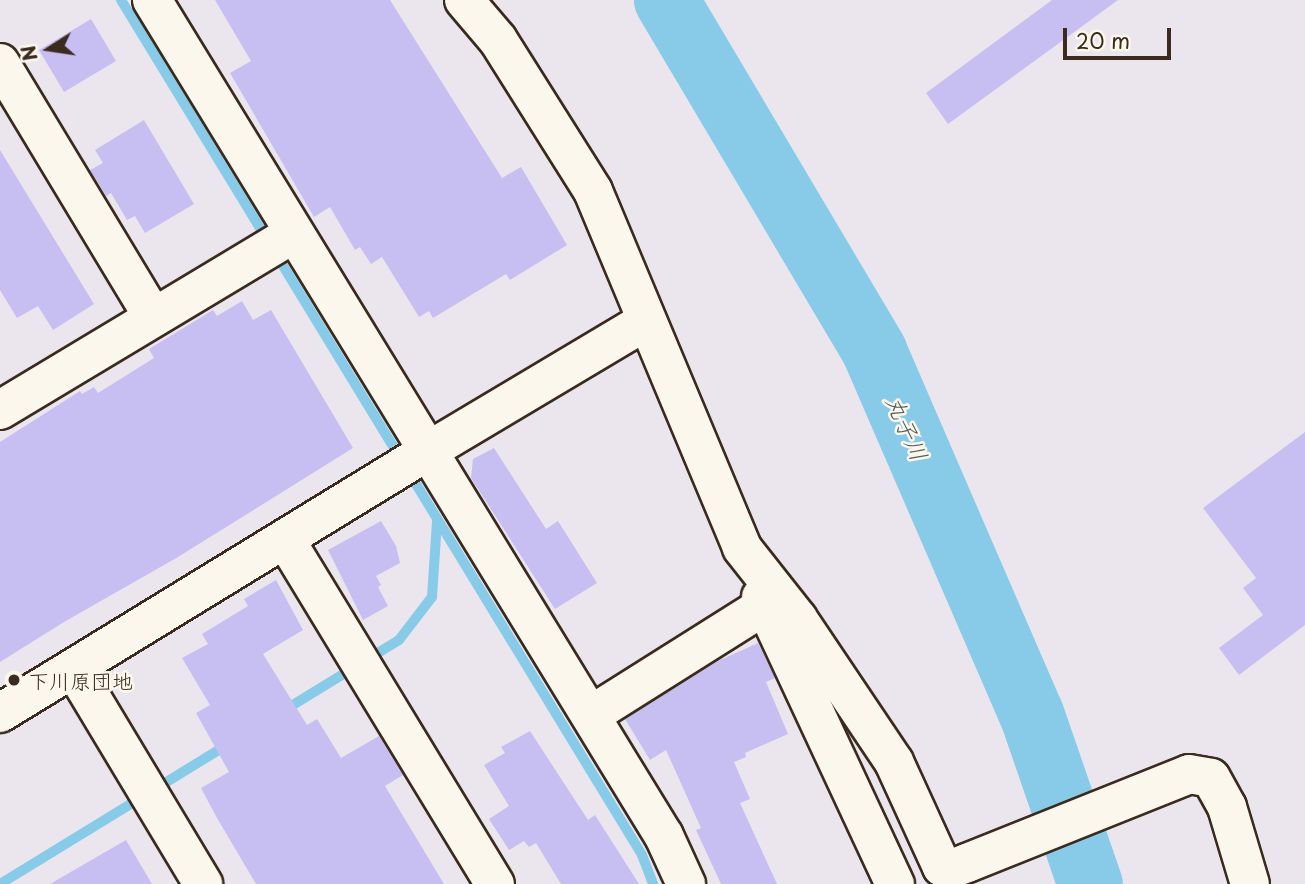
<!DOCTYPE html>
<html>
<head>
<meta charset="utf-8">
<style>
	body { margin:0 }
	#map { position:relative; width:1305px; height:884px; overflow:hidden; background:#ebe6ee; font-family:"Playpen Sans","Klee One",sans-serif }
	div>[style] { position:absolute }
	.stream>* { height:10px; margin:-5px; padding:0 5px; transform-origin:5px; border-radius:5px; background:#87cbe9 }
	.river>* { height:65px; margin:-32.5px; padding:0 32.5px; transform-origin:32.5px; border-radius:32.5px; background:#87cbe9 }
	.building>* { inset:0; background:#c7bff1 }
	.roads { filter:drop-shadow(2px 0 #3b2a1e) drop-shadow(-2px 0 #3b2a1e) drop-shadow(0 2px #3b2a1e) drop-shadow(0 -2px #3b2a1e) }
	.minor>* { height:38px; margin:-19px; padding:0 19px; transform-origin:19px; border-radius:19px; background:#fbf7ec }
	.tertiary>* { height:38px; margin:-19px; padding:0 19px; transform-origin:19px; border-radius:19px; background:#fbf7ec }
	.dots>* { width:19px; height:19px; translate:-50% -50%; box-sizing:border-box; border:4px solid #fbf7ec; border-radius:50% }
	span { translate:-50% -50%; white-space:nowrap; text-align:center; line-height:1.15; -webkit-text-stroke:5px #fbf7ec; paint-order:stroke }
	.poi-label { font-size:21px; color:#3b2a1e }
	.left { translate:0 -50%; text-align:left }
	.water-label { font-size:23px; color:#525a5b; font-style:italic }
	.north { position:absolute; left:14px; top:14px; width:70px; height:70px; -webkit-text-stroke:5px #fbf7ec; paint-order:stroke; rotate:258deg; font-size:19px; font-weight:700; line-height:28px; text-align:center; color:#3b2a1e }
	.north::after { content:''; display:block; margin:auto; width:24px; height:32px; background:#3b2a1e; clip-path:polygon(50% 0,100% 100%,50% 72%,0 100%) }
	.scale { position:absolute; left:1063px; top:28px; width:108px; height:32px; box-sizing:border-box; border:4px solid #3b2a1e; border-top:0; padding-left:9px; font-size:21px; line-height:24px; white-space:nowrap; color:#3b2a1e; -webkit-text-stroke:5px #fbf7ec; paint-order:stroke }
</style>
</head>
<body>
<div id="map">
	<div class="stream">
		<div style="left:121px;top:0;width:1001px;rotate:58.64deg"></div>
		<div style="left:642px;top:855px;width:31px;rotate:69deg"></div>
		<div style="left:283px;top:711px;width:136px;rotate:-31.5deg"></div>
		<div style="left:399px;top:640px;width:54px;rotate:-52.5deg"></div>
		<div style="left:432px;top:597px;width:76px;rotate:-86.2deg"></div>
		<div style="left:0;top:884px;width:266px;rotate:-31.5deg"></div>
	</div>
	<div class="river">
		<div style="left:666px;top:0;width:408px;rotate:59.3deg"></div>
		<div style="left:874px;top:351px;width:395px;rotate:66.6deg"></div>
		<div style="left:1031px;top:713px;width:181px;rotate:71deg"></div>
	</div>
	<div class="building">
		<div style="clip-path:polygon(215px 0,390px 0,502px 178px,521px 167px,567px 245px,510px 280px,506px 274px,433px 318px,429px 311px,419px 317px,382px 257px,371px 264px,360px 247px,355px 250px,330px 207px,314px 217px,230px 73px,251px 61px)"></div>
		<div style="clip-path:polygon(1052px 0,1118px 0,948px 124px,926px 93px)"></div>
		<div style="clip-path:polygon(91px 19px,116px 61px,64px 92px,39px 50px)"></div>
		<div style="clip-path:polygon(144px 120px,194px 204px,145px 233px,135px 216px,127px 220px,111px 193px,106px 196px,90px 170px,103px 163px,95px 150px)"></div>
		<div style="clip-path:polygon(0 150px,94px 304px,53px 330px,38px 306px,17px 318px,0 290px)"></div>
		<div style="clip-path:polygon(242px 301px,253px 320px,271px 310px,353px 448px,178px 557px,64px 622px,0 662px,0 442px,80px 391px,82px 394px,94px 387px,98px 393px,154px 358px,149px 349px,213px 310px,217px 316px)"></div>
		<div style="clip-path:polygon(1305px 432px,1305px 625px,1239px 675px,1219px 648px,1263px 615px,1243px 588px,1256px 578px,1203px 508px)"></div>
		<div style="clip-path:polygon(494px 448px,546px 529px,558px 521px,597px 583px,555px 609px,471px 478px,473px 459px)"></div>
		<div style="clip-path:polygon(381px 521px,396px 546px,400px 563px,376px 576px,381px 585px,378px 587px,388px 606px,363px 620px,328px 550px)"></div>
		<div style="clip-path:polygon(276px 580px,303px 630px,263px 654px,307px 725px,317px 719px,341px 758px,379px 736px,403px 775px,385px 786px,444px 884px,256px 884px,217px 818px,201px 788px,229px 772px,196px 713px,210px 705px,182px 658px,208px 644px,202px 634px,248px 606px,244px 599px)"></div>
		<div style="clip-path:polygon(758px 643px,775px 678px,766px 682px,788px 734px,745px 753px,746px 757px,734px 762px,750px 799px,740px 803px,777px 884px,721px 884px,696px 830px,701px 828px,666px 750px,650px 760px,625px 719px,718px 661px)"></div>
		<div style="clip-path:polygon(530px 731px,588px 820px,595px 815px,639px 884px,561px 884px,536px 843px,529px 847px,524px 841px,509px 850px,489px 819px,509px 806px,484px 765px,505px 753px,501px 747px)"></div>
		<div style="clip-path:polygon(126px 840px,152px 884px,50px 884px)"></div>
	</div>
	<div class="roads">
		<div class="minor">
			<div style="left:152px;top:0;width:980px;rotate:58.52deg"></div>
			<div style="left:664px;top:836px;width:53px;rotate:65.4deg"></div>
			<div style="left:464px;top:0;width:52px;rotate:49.6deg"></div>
			<div style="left:498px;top:40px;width:178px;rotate:57.8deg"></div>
			<div style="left:593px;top:191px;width:387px;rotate:67.3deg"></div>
			<div style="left:742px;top:548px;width:90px;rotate:51.7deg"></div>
			<div style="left:798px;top:619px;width:172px;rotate:56.1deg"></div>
			<div style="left:894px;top:762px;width:115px;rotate:65.4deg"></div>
			<div style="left:942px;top:867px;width:12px;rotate:5deg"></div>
			<div style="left:954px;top:868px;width:14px;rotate:-21deg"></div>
			<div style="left:967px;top:863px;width:239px;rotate:-21.8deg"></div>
			<div style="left:1189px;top:774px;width:22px;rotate:10deg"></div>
			<div style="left:1211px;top:778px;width:33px;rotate:61deg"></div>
			<div style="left:1227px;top:807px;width:80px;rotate:73.4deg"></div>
			<div style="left:0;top:63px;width:297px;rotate:58.9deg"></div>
			<div style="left:0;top:410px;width:343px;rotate:-31deg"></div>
			<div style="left:428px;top:451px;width:254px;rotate:-30.8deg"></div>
			<div style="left:285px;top:539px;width:404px;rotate:58.7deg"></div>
			<div style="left:761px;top:597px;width:317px;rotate:65deg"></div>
			<div style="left:74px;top:669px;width:251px;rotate:59deg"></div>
			<div style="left:591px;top:715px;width:204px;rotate:-32.2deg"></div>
		</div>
		<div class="tertiary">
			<div style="left:0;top:713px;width:502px;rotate:-31.47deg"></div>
		</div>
	</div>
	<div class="dots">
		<div style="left:14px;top:680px;background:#3b2a1e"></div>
	</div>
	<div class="poi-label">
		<span class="left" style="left:28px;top:680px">下川原団地</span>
	</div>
	<div class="water-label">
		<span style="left:907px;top:428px;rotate:66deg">丸子川</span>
	</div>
	<div class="north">N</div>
	<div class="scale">20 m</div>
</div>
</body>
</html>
